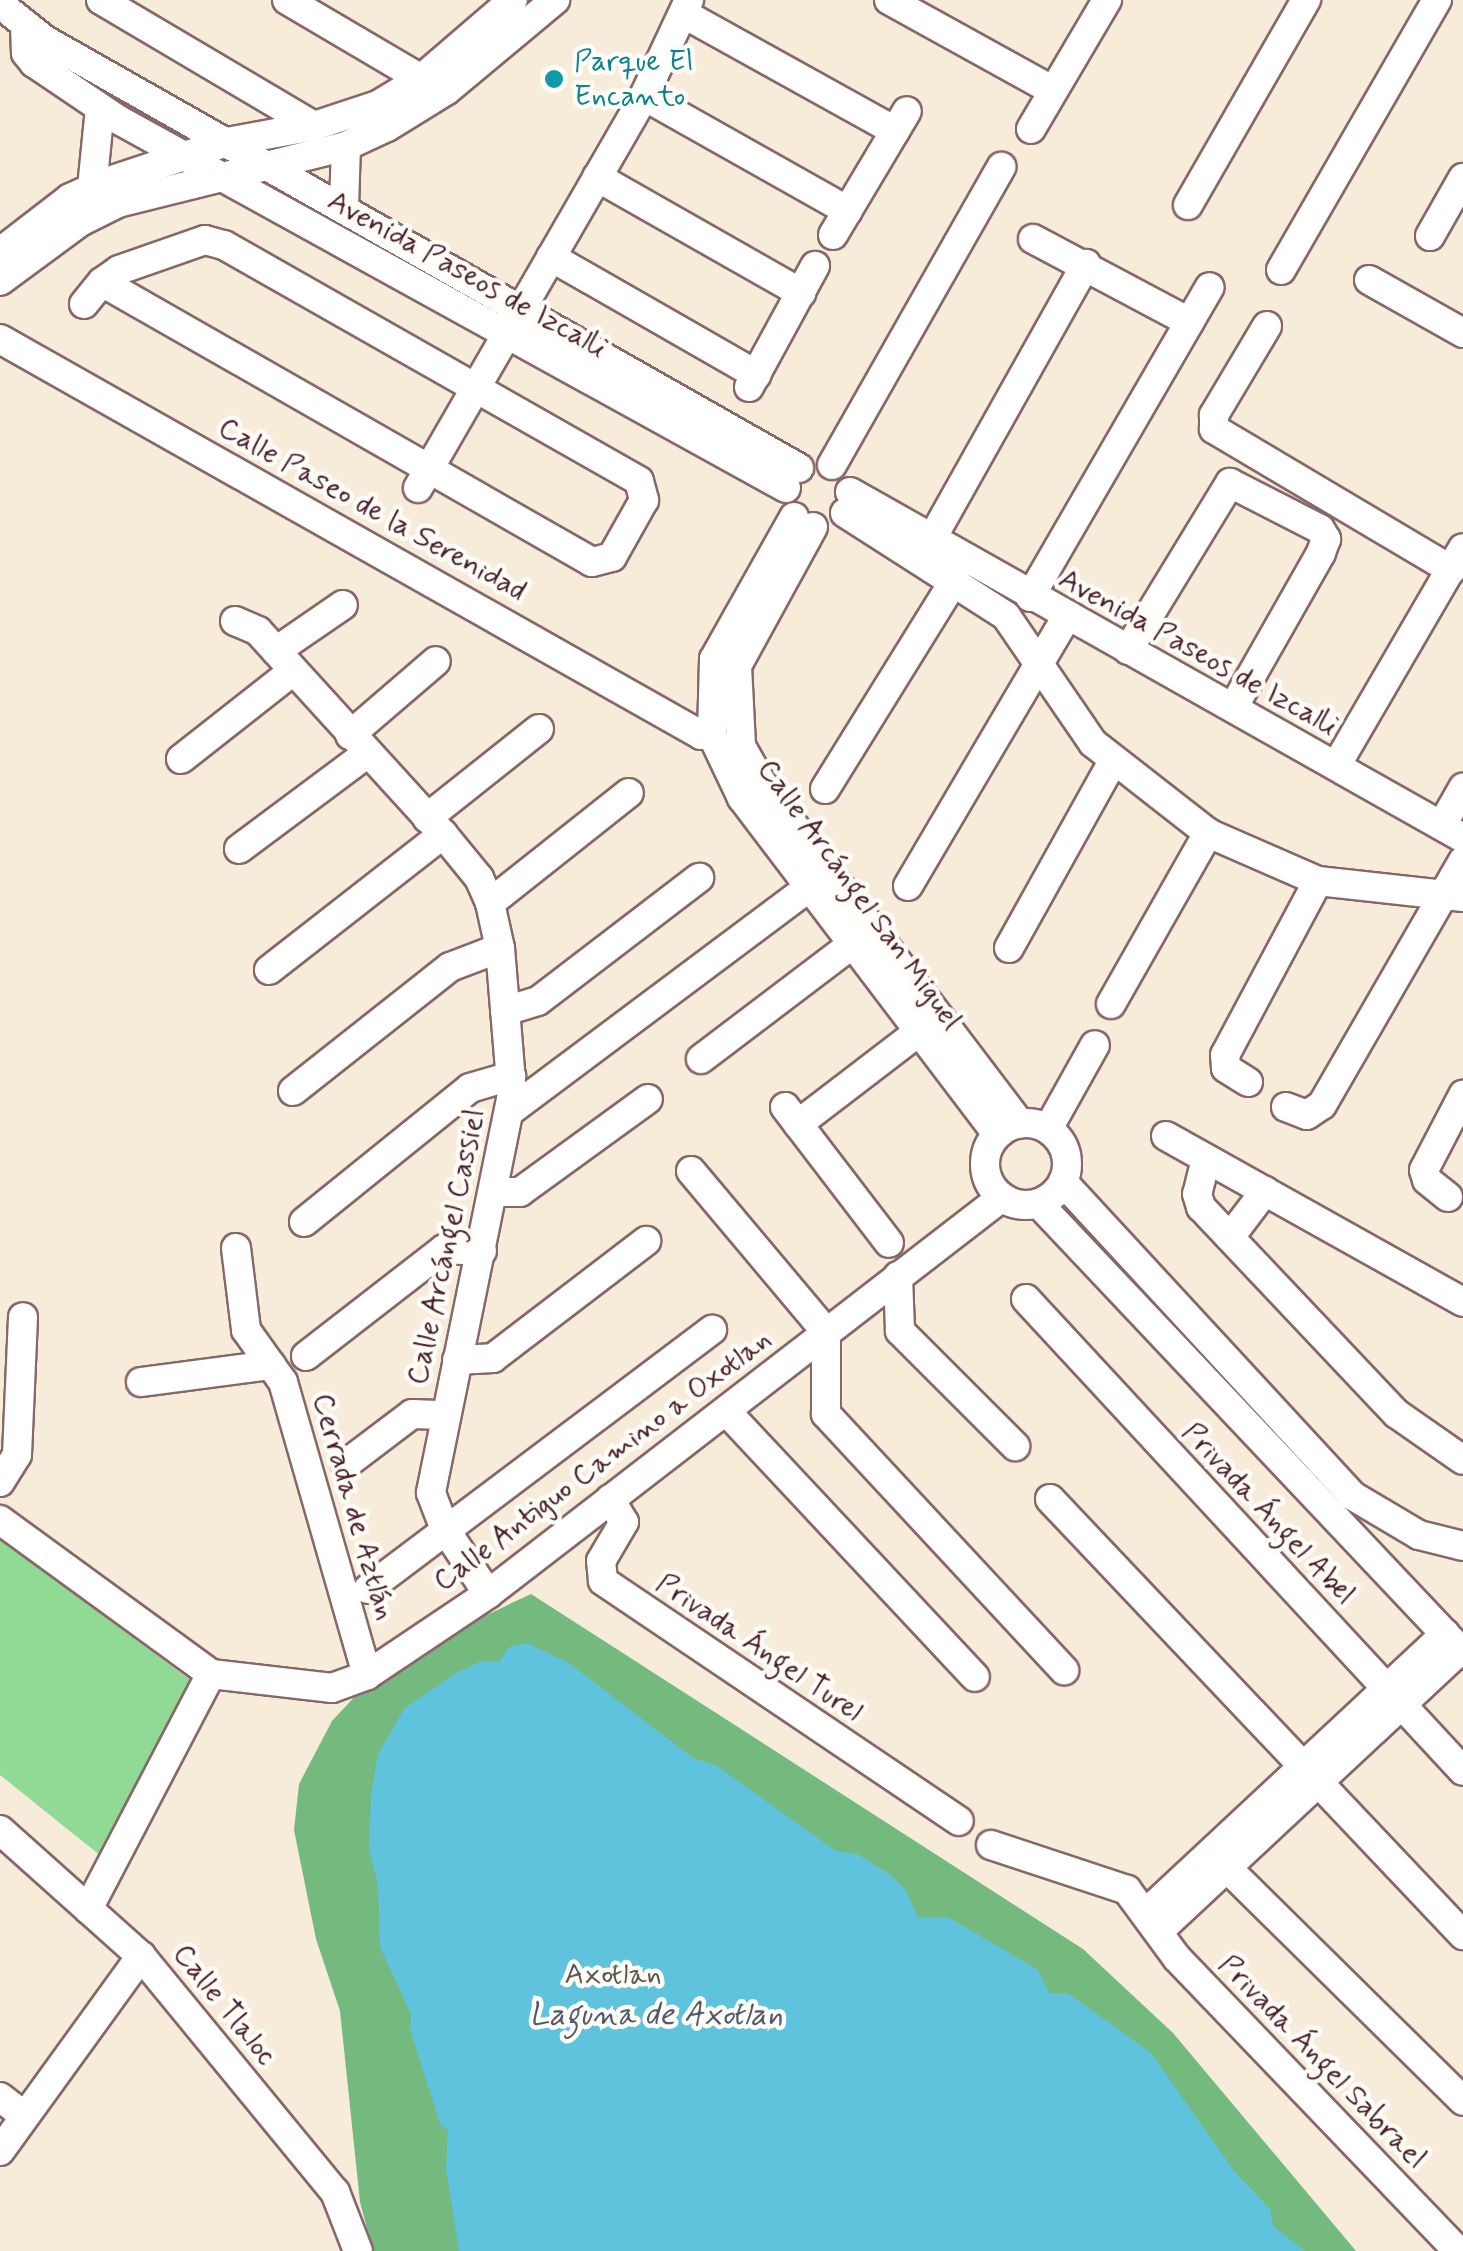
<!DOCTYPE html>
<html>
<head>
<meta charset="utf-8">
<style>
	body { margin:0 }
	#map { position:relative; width:1463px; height:2251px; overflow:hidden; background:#f7ecd9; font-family:Mynerve,sans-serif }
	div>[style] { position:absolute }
	.green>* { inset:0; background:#90da96 }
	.forest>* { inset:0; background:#74ba7f }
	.water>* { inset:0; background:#5fc3dd }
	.roads { filter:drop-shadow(2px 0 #876768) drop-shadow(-2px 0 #876768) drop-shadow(0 2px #876768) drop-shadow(0 -2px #876768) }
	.minor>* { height:28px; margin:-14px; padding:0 14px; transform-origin:14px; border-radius:14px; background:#fff }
	.minor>.ring { margin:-14px; padding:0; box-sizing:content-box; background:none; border:28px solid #fff; border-radius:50% }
	.dots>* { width:28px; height:28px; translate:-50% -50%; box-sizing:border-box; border:5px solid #fdfcf7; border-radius:50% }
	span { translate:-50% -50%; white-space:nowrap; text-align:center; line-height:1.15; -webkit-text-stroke:9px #fdfcf7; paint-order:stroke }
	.culture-label { font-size:30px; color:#0d838f }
	.left { translate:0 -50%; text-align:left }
	.street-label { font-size:30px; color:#4a1f2b }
	.park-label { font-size:30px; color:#5f574b }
	.water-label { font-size:32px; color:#515869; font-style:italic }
</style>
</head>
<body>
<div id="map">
	<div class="green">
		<div style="clip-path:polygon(0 1539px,193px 1682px,101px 1856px,0 1775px)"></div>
	</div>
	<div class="forest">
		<div style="clip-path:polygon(531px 1594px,1083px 1949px,1173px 2033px,1356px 2251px,373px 2251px,360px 2202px,340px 2011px,316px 1939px,294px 1830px,299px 1784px,332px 1721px,387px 1662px)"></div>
	</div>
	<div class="water">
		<div style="clip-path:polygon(527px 1643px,569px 1663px,693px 1758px,717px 1766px,836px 1851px,857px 1854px,888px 1873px,905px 1889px,918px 1918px,948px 1917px,1038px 1970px,1049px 1993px,1068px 1993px,1151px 2053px,1234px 2171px,1270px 2209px,1273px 2226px,1305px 2251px,459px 2251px,446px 2168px,448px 2130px,440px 2124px,410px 2029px,411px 2014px,380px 1947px,378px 1885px,369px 1849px,371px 1796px,378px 1754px,404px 1709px,456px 1673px,481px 1661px,499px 1662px,509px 1647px)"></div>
	</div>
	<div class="roads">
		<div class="minor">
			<div style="left:101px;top:0;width:247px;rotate:30.6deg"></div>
			<div style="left:287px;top:0;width:156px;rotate:30.5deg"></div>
			<div style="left:889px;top:0;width:186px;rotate:28.9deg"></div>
			<div style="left:0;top:4px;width:58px;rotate:38.7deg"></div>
			<div style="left:45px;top:40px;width:867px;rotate:29.58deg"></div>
			<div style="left:686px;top:15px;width:239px;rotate:29deg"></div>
			<div style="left:25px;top:26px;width:27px;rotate:88deg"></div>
			<div style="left:26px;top:53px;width:13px;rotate:51deg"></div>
			<div style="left:34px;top:63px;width:100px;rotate:34deg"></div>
			<div style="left:117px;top:119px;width:764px;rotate:28.88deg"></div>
			<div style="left:644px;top:96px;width:234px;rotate:29.4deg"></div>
			<div style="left:1031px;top:129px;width:150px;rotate:-59.5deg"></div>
			<div style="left:597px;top:177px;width:235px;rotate:29.6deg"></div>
			<div style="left:92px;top:188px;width:80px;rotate:-84.3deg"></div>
			<div style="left:1188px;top:205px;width:237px;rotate:-60.1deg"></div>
			<div style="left:344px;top:208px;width:62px;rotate:-88.2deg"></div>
			<div style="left:833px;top:235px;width:144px;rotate:-59.2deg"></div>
			<div style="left:1430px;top:236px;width:67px;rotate:-60.4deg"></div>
			<div style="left:1033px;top:239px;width:177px;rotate:28deg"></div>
			<div style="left:0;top:252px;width:88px;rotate:-37.6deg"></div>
			<div style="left:70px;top:198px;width:36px;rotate:-24deg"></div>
			<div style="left:103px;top:183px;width:131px;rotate:-18.3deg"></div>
			<div style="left:227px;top:142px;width:88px;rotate:-10.4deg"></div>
			<div style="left:314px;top:126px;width:67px;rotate:-18.2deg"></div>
			<div style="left:378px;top:105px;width:50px;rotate:-31.2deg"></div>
			<div style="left:421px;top:79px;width:121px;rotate:-40.7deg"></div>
			<div style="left:551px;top:257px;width:237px;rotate:29.8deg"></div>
			<div style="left:1281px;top:270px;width:312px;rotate:-60deg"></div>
			<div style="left:1369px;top:280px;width:108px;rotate:29.4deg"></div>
			<div style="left:0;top:281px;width:99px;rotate:-36.4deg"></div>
			<div style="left:80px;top:222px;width:42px;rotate:-26.6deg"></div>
			<div style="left:118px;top:203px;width:235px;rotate:-14deg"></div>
			<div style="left:346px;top:146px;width:45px;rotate:-24.9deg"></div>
			<div style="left:387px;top:127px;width:70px;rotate:-31.7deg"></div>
			<div style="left:447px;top:90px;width:141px;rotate:-39.8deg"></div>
			<div style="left:84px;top:304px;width:28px;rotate:-51deg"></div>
			<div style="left:102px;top:282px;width:21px;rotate:-35deg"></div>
			<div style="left:119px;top:270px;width:91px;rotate:-19.2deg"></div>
			<div style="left:205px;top:240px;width:20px;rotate:15deg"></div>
			<div style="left:224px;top:245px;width:477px;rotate:29.6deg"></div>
			<div style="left:639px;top:481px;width:20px;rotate:75deg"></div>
			<div style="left:644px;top:500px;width:65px;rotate:119.3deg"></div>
			<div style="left:612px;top:557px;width:21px;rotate:166deg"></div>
			<div style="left:592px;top:562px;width:564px;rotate:-150.26deg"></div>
			<div style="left:1267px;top:326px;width:104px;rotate:120.8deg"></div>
			<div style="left:1214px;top:415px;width:14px;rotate:90deg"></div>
			<div style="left:1214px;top:429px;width:276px;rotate:30.7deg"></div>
			<div style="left:0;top:339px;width:805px;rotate:29.46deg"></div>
			<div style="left:701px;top:735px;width:11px"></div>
			<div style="left:749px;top:387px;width:138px;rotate:-61.4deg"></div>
			<div style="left:832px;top:465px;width:343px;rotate:-60.4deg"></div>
			<div style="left:418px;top:488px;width:452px;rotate:-60deg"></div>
			<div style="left:644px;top:96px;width:106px;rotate:-64.9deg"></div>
			<div style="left:850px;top:492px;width:704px;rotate:29.44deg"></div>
			<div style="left:845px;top:513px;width:191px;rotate:32.6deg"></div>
			<div style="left:1006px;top:616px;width:154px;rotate:55.6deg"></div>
			<div style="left:1093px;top:743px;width:146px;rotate:38deg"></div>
			<div style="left:1208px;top:833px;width:120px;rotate:23.6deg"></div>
			<div style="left:1318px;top:881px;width:146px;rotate:6.3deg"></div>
			<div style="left:794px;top:517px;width:163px;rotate:119.4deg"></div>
			<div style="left:714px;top:659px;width:76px;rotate:91.5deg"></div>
			<div style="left:712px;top:735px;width:70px;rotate:64.5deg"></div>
			<div style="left:742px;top:798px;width:422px;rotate:52.8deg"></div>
			<div style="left:813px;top:527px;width:158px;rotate:118.7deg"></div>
			<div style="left:737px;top:666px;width:80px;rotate:87.1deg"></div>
			<div style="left:741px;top:746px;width:45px;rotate:60.6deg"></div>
			<div style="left:763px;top:785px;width:425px;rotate:52.8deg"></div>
			<div style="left:930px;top:542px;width:319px;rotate:-60.7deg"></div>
			<div style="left:1030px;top:597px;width:358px;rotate:-59.9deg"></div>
			<div style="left:235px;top:621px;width:25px;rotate:23deg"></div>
			<div style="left:258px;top:631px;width:275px;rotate:47.7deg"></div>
			<div style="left:443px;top:834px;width:57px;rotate:50.7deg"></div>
			<div style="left:479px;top:878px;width:27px;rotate:66deg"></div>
			<div style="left:490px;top:903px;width:46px;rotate:77.5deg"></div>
			<div style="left:500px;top:948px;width:146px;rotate:85.3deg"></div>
			<div style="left:512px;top:1094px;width:407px;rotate:101.5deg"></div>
			<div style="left:431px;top:1493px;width:39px;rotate:69deg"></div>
			<div style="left:445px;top:1529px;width:78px;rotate:56.5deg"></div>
			<div style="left:1128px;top:650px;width:196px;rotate:-58.6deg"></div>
			<div style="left:1230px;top:483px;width:101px;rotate:27.1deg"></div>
			<div style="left:1320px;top:529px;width:12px;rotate:59deg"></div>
			<div style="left:1326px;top:539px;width:15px;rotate:110deg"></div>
			<div style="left:1321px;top:553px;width:178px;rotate:119.6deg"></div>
			<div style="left:276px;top:651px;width:81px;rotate:-34.5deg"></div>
			<div style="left:350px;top:735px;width:113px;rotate:-40.7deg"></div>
			<div style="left:181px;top:759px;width:142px;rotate:-38.2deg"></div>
			<div style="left:1336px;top:766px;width:252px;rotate:-59.8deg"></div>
			<div style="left:825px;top:789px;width:247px;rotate:-58.2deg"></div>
			<div style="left:427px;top:818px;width:143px;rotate:-38.5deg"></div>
			<div style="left:1442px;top:825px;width:43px;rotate:-60.4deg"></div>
			<div style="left:239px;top:849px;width:161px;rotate:-36.7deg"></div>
			<div style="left:908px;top:886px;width:311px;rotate:-59.5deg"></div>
			<div style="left:490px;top:903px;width:177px;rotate:-38.4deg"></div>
			<div style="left:1009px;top:948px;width:214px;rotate:-60.9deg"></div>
			<div style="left:269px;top:970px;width:221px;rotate:-38deg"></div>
			<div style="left:1111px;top:1004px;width:197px;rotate:-60.4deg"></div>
			<div style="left:505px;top:1011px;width:34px;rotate:-17deg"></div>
			<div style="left:538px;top:1001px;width:203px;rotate:-37.4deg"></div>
			<div style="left:701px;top:1059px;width:188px;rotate:-37.2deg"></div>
			<div style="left:1248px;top:1082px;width:26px;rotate:-148deg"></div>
			<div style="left:1226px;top:1068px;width:13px;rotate:-94deg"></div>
			<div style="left:1225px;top:1055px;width:197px;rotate:-61.9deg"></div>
			<div style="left:293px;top:1091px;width:200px;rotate:-38.3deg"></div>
			<div style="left:450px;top:967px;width:53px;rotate:-20.8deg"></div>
			<div style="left:785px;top:1107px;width:171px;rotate:52.6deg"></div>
			<div style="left:1286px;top:1107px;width:22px;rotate:21deg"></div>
			<div style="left:1307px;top:1115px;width:18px;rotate:-34deg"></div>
			<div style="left:1322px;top:1105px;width:282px;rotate:-60deg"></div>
			<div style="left:510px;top:1111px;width:389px;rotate:-36.8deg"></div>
			<div class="ring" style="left:985px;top:1123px;width:54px;height:54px"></div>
			<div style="left:798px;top:1124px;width:150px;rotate:-37.4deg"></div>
			<div style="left:1048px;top:1129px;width:96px;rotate:-60.8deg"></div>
			<div style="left:1166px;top:1136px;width:340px;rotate:29.2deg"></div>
			<div style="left:1206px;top:1159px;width:36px;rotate:104deg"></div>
			<div style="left:1197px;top:1194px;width:14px;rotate:73deg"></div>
			<div style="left:1201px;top:1207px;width:285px;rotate:46.6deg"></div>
			<div style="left:1397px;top:1414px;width:80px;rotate:34.9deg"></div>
			<div style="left:691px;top:1171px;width:210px;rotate:50deg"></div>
			<div style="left:826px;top:1332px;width:82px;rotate:90deg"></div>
			<div style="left:826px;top:1414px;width:350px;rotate:47.1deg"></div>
			<div style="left:1063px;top:1182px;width:427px;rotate:47.3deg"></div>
			<div style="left:1353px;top:1496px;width:77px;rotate:30.6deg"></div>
			<div style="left:1419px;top:1535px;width:45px;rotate:14deg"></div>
			<div style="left:494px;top:1192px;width:26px"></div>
			<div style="left:520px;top:1192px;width:158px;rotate:-36deg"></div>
			<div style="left:1448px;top:1197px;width:27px;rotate:-141deg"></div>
			<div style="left:1427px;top:1180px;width:10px;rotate:-107deg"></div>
			<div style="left:1424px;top:1170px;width:85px;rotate:-62.5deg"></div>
			<div style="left:1039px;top:1204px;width:618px;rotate:46.64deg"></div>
			<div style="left:304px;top:1222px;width:213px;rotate:-38.9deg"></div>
			<div style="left:470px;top:1088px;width:43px;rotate:-16.3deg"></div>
			<div style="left:1230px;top:1237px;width:58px;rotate:-52.7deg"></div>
			<div style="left:236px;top:1248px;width:83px;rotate:83deg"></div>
			<div style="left:246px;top:1330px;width:64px;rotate:54.6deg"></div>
			<div style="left:283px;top:1382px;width:305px;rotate:74deg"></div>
			<div style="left:898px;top:1276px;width:55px;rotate:87.9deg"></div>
			<div style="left:900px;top:1331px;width:163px;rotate:45deg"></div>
			<div style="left:1026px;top:1299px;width:643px;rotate:47.21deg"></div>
			<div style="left:306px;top:1356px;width:175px;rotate:-37.8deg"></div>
			<div style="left:444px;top:1249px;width:38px;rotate:3deg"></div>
			<div style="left:457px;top:1360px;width:36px;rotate:-3deg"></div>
			<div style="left:493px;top:1358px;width:193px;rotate:-37.4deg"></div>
			<div style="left:141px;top:1382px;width:131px;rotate:-7.5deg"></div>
			<div style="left:726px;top:1411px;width:364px;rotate:46.9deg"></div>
			<div style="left:346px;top:1464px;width:83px;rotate:-37.1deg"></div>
			<div style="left:412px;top:1414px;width:32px;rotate:2deg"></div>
			<div style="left:0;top:1482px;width:32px;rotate:-58deg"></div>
			<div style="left:17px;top:1455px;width:138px;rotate:-87.5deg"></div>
			<div style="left:610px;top:1499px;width:27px;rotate:59deg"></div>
			<div style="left:624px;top:1522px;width:45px;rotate:120.5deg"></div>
			<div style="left:601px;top:1561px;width:20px;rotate:84deg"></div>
			<div style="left:603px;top:1581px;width:429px;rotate:34deg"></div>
			<div style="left:1050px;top:1499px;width:601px;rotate:46.55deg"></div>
			<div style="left:0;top:1520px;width:261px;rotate:36.1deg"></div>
			<div style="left:211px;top:1674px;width:122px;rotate:6.6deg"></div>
			<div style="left:332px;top:1688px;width:37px;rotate:-20deg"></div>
			<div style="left:367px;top:1675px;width:146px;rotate:-33.8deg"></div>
			<div style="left:488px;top:1594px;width:648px;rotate:-37.67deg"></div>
			<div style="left:368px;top:1589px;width:431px;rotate:-37deg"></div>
			<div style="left:0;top:1830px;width:189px;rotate:41.8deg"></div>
			<div style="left:141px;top:1956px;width:306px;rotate:50.6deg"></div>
			<div style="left:335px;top:2192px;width:63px;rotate:68.7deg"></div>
			<div style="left:991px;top:1845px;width:143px;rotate:18.3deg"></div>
			<div style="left:1127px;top:1890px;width:84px;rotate:53.7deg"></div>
			<div style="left:1177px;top:1958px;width:406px;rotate:46.2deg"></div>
			<div style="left:1226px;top:1867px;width:333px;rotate:44.6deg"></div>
			<div style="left:88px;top:1909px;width:265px;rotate:-62.4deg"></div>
			<div style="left:1147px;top:1912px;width:408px;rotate:-43deg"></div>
			<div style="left:1161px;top:1929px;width:409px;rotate:-43deg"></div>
			<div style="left:0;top:2097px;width:29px;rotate:38deg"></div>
			<div style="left:0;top:2151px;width:241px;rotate:-54.1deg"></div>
		</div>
	</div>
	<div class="dots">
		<div style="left:554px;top:79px;background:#0f9aa8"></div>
	</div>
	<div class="culture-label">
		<span class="left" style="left:574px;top:79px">Parque El<br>Encanto</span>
	</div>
	<div class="street-label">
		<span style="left:467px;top:275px;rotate:29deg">Avenida Paseos de Izcalli</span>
		<span style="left:372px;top:510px;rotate:29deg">Calle Paseo de la Serenidad</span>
		<span style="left:1198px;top:653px;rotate:29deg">Avenida Paseos de Izcalli</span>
		<span style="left:859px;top:895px;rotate:54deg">Calle Arcángel San Miguel</span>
		<span style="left:447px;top:1247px;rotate:-78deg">Calle Arcángel Cassiel</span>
		<span style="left:603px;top:1461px;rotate:-37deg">Calle Antiguo Camino a Oxotlan</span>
		<span style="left:353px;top:1507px;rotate:74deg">Cerrada de Aztlán</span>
		<span style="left:1268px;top:1514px;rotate:47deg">Privada Ángel Abel</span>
		<span style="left:759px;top:1648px;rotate:34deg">Privada Ángel Turel</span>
		<span style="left:224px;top:2005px;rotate:51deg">Calle Tlaloc</span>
		<span style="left:1322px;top:2062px;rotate:46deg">Privada Ángel Sabrael</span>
	</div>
	<div class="park-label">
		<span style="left:613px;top:1975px">Axotlan</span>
	</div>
	<div class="water-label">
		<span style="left:656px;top:2015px">Laguna de Axotlan</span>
	</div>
</div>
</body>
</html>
